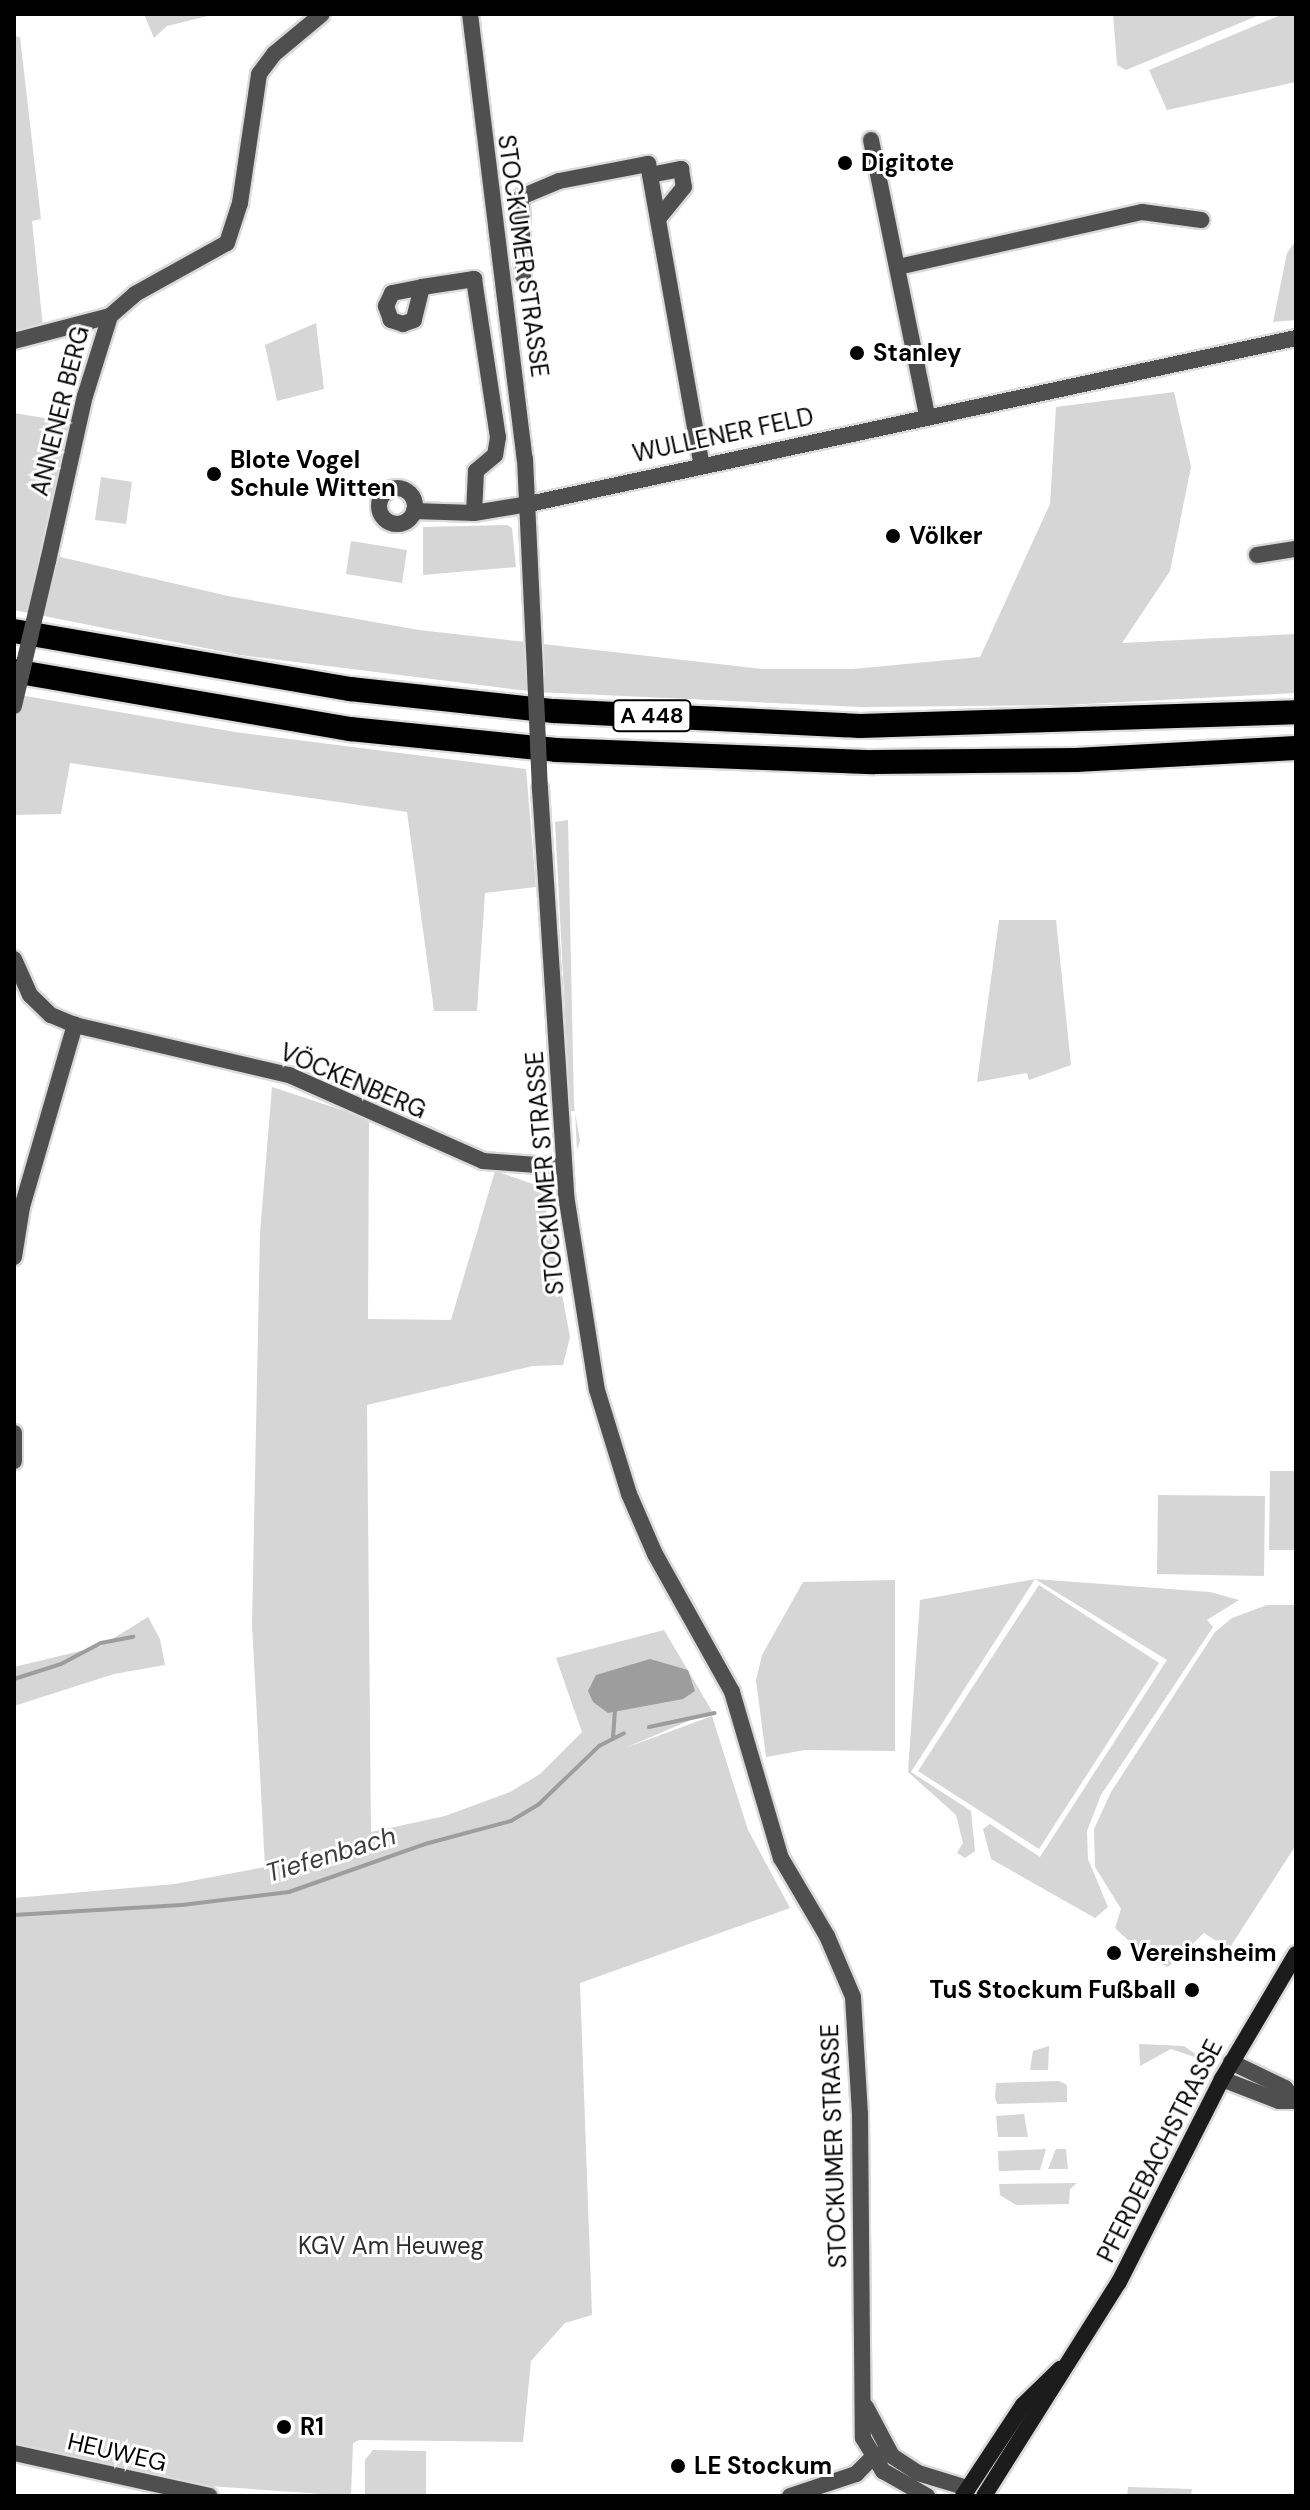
<!DOCTYPE html>
<html>
<head>
<meta charset="utf-8">
<style>
	body { margin:0 }
	#map { position:relative; width:1310px; height:2510px; overflow:hidden; background:#fff; font-family:"DM Sans",sans-serif }
	div>[style] { position:absolute }
	.green>* { inset:0; background:#d6d6d6 }
	.water>* { inset:0; background:#9d9d9d }
	.stream>* { height:4px; margin:-2px; padding:0 2px; transform-origin:2px; border-radius:2px; background:#9d9d9d }
	.roads { filter:drop-shadow(2px 0 #dbdbdb) drop-shadow(-2px 0 #dbdbdb) drop-shadow(0 2px #dbdbdb) drop-shadow(0 -2px #dbdbdb) }
	.street>* { height:16px; margin:-8px; padding:0 8px; transform-origin:8px; border-radius:8px; background:#4f4f4f }
	.street>.ring { margin:-8px; padding:0; box-sizing:content-box; background:none; border:16px solid #4f4f4f; border-radius:50% }
	.secondary>* { height:16px; margin:-8px; padding:0 8px; transform-origin:8px; border-radius:8px; background:#1c1c1c }
	.highway>* { height:24px; margin:-12px; padding:0 12px; transform-origin:12px; border-radius:12px; background:#000 }
	.street-bridge>* { height:16px; margin:-8px; padding:0 8px; transform-origin:8px; border-radius:8px; background:#4f4f4f }
	.dots>* { width:22px; height:22px; translate:-50% -50%; box-sizing:border-box; border:4px solid #fff; border-radius:50% }
	span { translate:-50% -50%; white-space:nowrap; text-align:center; line-height:1.15; -webkit-text-stroke:6px #fff; paint-order:stroke }
	.shield-label span { padding:2px 6px; background:#fff; border:2px solid; border-radius:6px; -webkit-text-stroke-width:0 }
	.shield-label { font-size:22px; color:#000; font-weight:700 }
	.poi-label { font-size:24px; color:#000; font-weight:700 }
	.left { translate:0 -50%; text-align:left }
	.right { translate:-100% -50%; text-align:right }
	.street-label { font-size:24px; color:#000 }
	.park-label { font-size:24px; color:#2d2d2d }
	.water-label { font-size:26px; color:#3e3e3e; font-style:italic }
	.frame { position:absolute; inset:0; border:16px solid #000; pointer-events:none }
</style>
</head>
<body>
<div id="map">
	<div class="green">
		<div style="clip-path:polygon(144px 14px,216px 14px,167px 26px,154px 38px)"></div>
		<div style="clip-path:polygon(1113px 14px,1262px 14px,1126px 70px,1117px 65px)"></div>
		<div style="clip-path:polygon(1283px 14px,1296px 14px,1296px 82px,1167px 110px,1149px 70px)"></div>
		<div style="clip-path:polygon(14px 36px,20px 37px,41px 219px,32px 221px,43px 327px,14px 334px)"></div>
		<div style="clip-path:polygon(1296px 240px,1296px 320px,1273px 322px,1287px 253px)"></div>
		<div style="clip-path:polygon(316px 323px,324px 389px,277px 401px,265px 345px)"></div>
		<div style="clip-path:polygon(1174px 392px,1191px 467px,1170px 571px,1122px 643px,1296px 634px,1296px 693px,1066px 705px,862px 707px,537px 692px,240px 655px,14px 610px,14px 413px,75px 423px,56px 556px,228px 596px,419px 630px,762px 669px,853px 669px,980px 657px,1050px 504px,1056px 407px)"></div>
		<div style="clip-path:polygon(101px 477px,132px 482px,126px 524px,95px 520px)"></div>
		<div style="clip-path:polygon(507px 525px,512px 528px,516px 567px,423px 575px,423px 527px)"></div>
		<div style="clip-path:polygon(351px 541px,407px 550px,402px 583px,346px 574px)"></div>
		<div style="clip-path:polygon(14px 694px,235px 732px,526px 769px,536px 887px,485px 893px,477px 1011px,434px 1011px,407px 812px,70px 763px,61px 814px,14px 815px)"></div>
		<div style="clip-path:polygon(568px 820px,574px 1106px,580px 1141px,577px 1150px,575px 1111px,570px 1111px,555px 822px)"></div>
		<div style="clip-path:polygon(999px 920px,1056px 920px,1071px 1065px,1029px 1080px,1027px 1073px,977px 1082px)"></div>
		<div style="clip-path:polygon(272px 1087px,369px 1119px,368px 1319px,451px 1320px,495px 1171px,542px 1187px,570px 1337px,563px 1365px,533px 1366px,367px 1405px,371px 1832px,445px 1816px,510px 1792px,540px 1774px,582px 1732px,556px 1658px,664px 1630px,712px 1711px,625px 1748px,712px 1716px,748px 1830px,790px 1908px,580px 1983px,592px 2315px,565px 2323px,531px 2361px,523px 2442px,359px 2440px,353px 2443px,351px 2496px,194px 2485px,14px 2445px,14px 1898px,175px 1884px,265px 1867px,252px 1624px,260px 1233px)"></div>
		<div style="clip-path:polygon(1270px 1471px,1296px 1471px,1296px 1550px,1269px 1550px)"></div>
		<div style="clip-path:polygon(1158px 1495px,1265px 1496px,1264px 1576px,1157px 1574px)"></div>
		<div style="clip-path:polygon(1035px 1579px,1210px 1592px,1239px 1600px,1207px 1620px,1213px 1627px,1101px 1795px,1087px 1831px,1088px 1859px,1108px 1907px,1095px 1918px,991px 1859px,983px 1829px,990px 1824px,1040px 1857px,1167px 1660px,1035px 1579px,911px 1772px,971px 1811px,975px 1851px,965px 1858px,957px 1853px,963px 1843px,956px 1815px,908px 1772px,920px 1600px)"></div>
		<div style="clip-path:polygon(895px 1580px,895px 1751px,805px 1750px,766px 1757px,756px 1680px,762px 1655px,803px 1582px)"></div>
		<div style="clip-path:polygon(1039px 1585px,1159px 1663px,1039px 1849px,918px 1771px)"></div>
		<div style="clip-path:polygon(1267px 1605px,1296px 1605px,1296px 1845px,1229px 1949px,1204px 1933px,1168px 1967px,1147px 1958px,1115px 1928px,1121px 1909px,1095px 1867px,1094px 1829px,1111px 1792px,1215px 1632px,1232px 1618px)"></div>
		<div style="clip-path:polygon(148px 1617px,160px 1639px,165px 1665px,114px 1674px,14px 1706px,14px 1667px,101px 1646px)"></div>
		<div style="clip-path:polygon(1139px 2044px,1184px 2046px,1206px 2061px,1171px 2049px,1140px 2066px)"></div>
		<div style="clip-path:polygon(1049px 2046px,1048px 2070px,1030px 2070px,1033px 2051px)"></div>
		<div style="clip-path:polygon(1059px 2081px,1067px 2085px,1067px 2102px,997px 2104px,995px 2098px,996px 2083px)"></div>
		<div style="clip-path:polygon(1024px 2114px,1028px 2137px,998px 2137px,996px 2116px)"></div>
		<div style="clip-path:polygon(1046px 2149px,1040px 2170px,999px 2171px,998px 2151px)"></div>
		<div style="clip-path:polygon(1056px 2149px,1066px 2149px,1068px 2169px,1048px 2169px)"></div>
		<div style="clip-path:polygon(1077px 2183px,1070px 2189px,1069px 2204px,1016px 2205px,1000px 2195px,999px 2184px)"></div>
		<div style="clip-path:polygon(373px 2450px,426px 2451px,426px 2496px,365px 2496px,365px 2460px)"></div>
		<div style="clip-path:polygon(1128px 2487px,1192px 2489px,1191px 2496px,1127px 2496px)"></div>
	</div>
	<div class="water">
		<div style="clip-path:polygon(650px 1659px,688px 1670px,695px 1691px,683px 1699px,608px 1713px,593px 1702px,588px 1691px,596px 1675px)"></div>
	</div>
	<div class="stream">
		<div style="left:14px;top:1679px;width:49px;rotate:-17.7deg"></div>
		<div style="left:61px;top:1664px;width:45px;rotate:-27.7deg"></div>
		<div style="left:101px;top:1643px;width:33px;rotate:-11deg"></div>
		<div style="left:649px;top:1727px;width:67px;rotate:-12deg"></div>
		<div style="left:613px;top:1738px;width:27px;rotate:-86deg"></div>
		<div style="left:14px;top:1915px;width:168px;rotate:-3.4deg"></div>
		<div style="left:182px;top:1905px;width:108px;rotate:-6.9deg"></div>
		<div style="left:289px;top:1892px;width:144px;rotate:-19.4deg"></div>
		<div style="left:425px;top:1844px;width:89px;rotate:-15deg"></div>
		<div style="left:511px;top:1821px;width:33px;rotate:-31deg"></div>
		<div style="left:539px;top:1804px;width:83px;rotate:-44deg"></div>
		<div style="left:599px;top:1746px;width:28px;rotate:-27deg"></div>
	</div>
	<div class="roads">
		<div class="street">
			<div style="left:470px;top:14px;width:448px;rotate:83deg"></div>
			<div style="left:525px;top:459px;width:213px;rotate:87.3deg"></div>
			<div style="left:871px;top:140px;width:282px;rotate:78.5deg"></div>
			<div style="left:650px;top:175px;width:32px;rotate:-11deg"></div>
			<div style="left:681px;top:169px;width:18px;rotate:81deg"></div>
			<div style="left:684px;top:187px;width:41px;rotate:129.1deg"></div>
			<div style="left:898px;top:267px;width:250px;rotate:-12.7deg"></div>
			<div style="left:1142px;top:212px;width:60px;rotate:7.7deg"></div>
			<div style="left:523px;top:276px;width:79px;rotate:-91.5deg"></div>
			<div style="left:521px;top:197px;width:41px;rotate:-22.8deg"></div>
			<div style="left:559px;top:181px;width:91px;rotate:-10.8deg"></div>
			<div style="left:648px;top:164px;width:304px;rotate:79.9deg"></div>
			<div style="left:422px;top:287px;width:34px;rotate:104deg"></div>
			<div style="left:414px;top:320px;width:12px;rotate:160deg"></div>
			<div style="left:403px;top:324px;width:13px;rotate:-162deg"></div>
			<div style="left:391px;top:320px;width:15px;rotate:-110deg"></div>
			<div style="left:386px;top:306px;width:14px;rotate:-65deg"></div>
			<div style="left:392px;top:293px;width:31px;rotate:-11deg"></div>
			<div style="left:422px;top:287px;width:53px;rotate:-8.7deg"></div>
			<div style="left:474px;top:279px;width:160px;rotate:81.4deg"></div>
			<div style="left:498px;top:437px;width:18px;rotate:99deg"></div>
			<div style="left:495px;top:455px;width:25px;rotate:140deg"></div>
			<div style="left:476px;top:471px;width:42px;rotate:92.7deg"></div>
			<div style="left:14px;top:341px;width:99px;rotate:-14.6deg"></div>
			<div class="ring" style="left:379px;top:488px;width:20px;height:20px"></div>
			<div style="left:414px;top:511px;width:60px;rotate:1.9deg"></div>
			<div style="left:474px;top:513px;width:56px;rotate:-9.3deg"></div>
			<div style="left:529px;top:504px;width:785px;rotate:-12.21deg"></div>
			<div style="left:1257px;top:555px;width:39px;rotate:-9deg"></div>
			<div style="left:48px;top:561px;width:169px;rotate:-77.4deg"></div>
			<div style="left:85px;top:396px;width:84px;rotate:-72.6deg"></div>
			<div style="left:110px;top:316px;width:33px;rotate:-41deg"></div>
			<div style="left:135px;top:294px;width:105px;rotate:-29deg"></div>
			<div style="left:227px;top:243px;width:42px;rotate:-72deg"></div>
			<div style="left:240px;top:203px;width:130px;rotate:-81.6deg"></div>
			<div style="left:259px;top:74px;width:25px;rotate:-53deg"></div>
			<div style="left:274px;top:54px;width:62px;rotate:-39.8deg"></div>
			<div style="left:540px;top:789px;width:407px;rotate:86.3deg"></div>
			<div style="left:566px;top:1195px;width:197px;rotate:81deg"></div>
			<div style="left:597px;top:1390px;width:109px;rotate:72.9deg"></div>
			<div style="left:629px;top:1494px;width:65px;rotate:66.6deg"></div>
			<div style="left:655px;top:1554px;width:158px;rotate:60.8deg"></div>
			<div style="left:732px;top:1692px;width:173px;rotate:73.6deg"></div>
			<div style="left:781px;top:1858px;width:91px;rotate:59.5deg"></div>
			<div style="left:827px;top:1936px;width:66px;rotate:66.9deg"></div>
			<div style="left:853px;top:1997px;width:117px;rotate:86.6deg"></div>
			<div style="left:860px;top:2114px;width:324px;rotate:89.5deg"></div>
			<div style="left:863px;top:2438px;width:39px;rotate:59deg"></div>
			<div style="left:883px;top:2471px;width:51px;rotate:29.6deg"></div>
			<div style="left:14px;top:959px;width:39px;rotate:66deg"></div>
			<div style="left:30px;top:995px;width:29px;rotate:44deg"></div>
			<div style="left:51px;top:1015px;width:26px;rotate:23deg"></div>
			<div style="left:75px;top:1025px;width:220px;rotate:13.2deg"></div>
			<div style="left:289px;top:1075px;width:212px;rotate:23.9deg"></div>
			<div style="left:483px;top:1161px;width:81px;rotate:4.2deg"></div>
			<div style="left:14px;top:1257px;width:51px;rotate:-80.9deg"></div>
			<div style="left:22px;top:1207px;width:190px;rotate:-73.8deg"></div>
			<div style="left:14px;top:1433px;width:28px;rotate:90deg"></div>
			<div style="left:1231px;top:2062px;width:60px;rotate:25.7deg"></div>
			<div style="left:1285px;top:2088px;width:17px;rotate:50deg"></div>
			<div style="left:1222px;top:2079px;width:61px;rotate:21.1deg"></div>
			<div style="left:1279px;top:2101px;width:17px"></div>
			<div style="left:866px;top:2407px;width:55px;rotate:62deg"></div>
			<div style="left:892px;top:2456px;width:31px;rotate:33deg"></div>
			<div style="left:918px;top:2473px;width:51px;rotate:17deg"></div>
			<div style="left:14px;top:2453px;width:200px;rotate:12.4deg"></div>
			<div style="left:790px;top:2496px;width:70px;rotate:-18.4deg"></div>
			<div style="left:856px;top:2474px;width:28px;rotate:-45deg"></div>
		</div>
		<div class="secondary">
			<div style="left:963px;top:2496px;width:109px;rotate:-56.6deg"></div>
			<div style="left:1023px;top:2405px;width:52px;rotate:-44.2deg"></div>
			<div style="left:984px;top:2496px;width:253px;rotate:-57.8deg"></div>
			<div style="left:1119px;top:2282px;width:228px;rotate:-63.1deg"></div>
			<div style="left:1222px;top:2079px;width:145px;rotate:-59.4deg"></div>
		</div>
		<div class="highway">
			<div style="left:14px;top:631px;width:341px;rotate:9.8deg"></div>
			<div style="left:350px;top:689px;width:205px;rotate:6.2deg"></div>
			<div style="left:554px;top:711px;width:306px;rotate:2.8deg"></div>
			<div style="left:860px;top:726px;width:436px;rotate:-1.8deg"></div>
			<div style="left:14px;top:671px;width:341px;rotate:9.8deg"></div>
			<div style="left:350px;top:729px;width:207px;rotate:5.8deg"></div>
			<div style="left:556px;top:750px;width:318px;rotate:2.2deg"></div>
			<div style="left:874px;top:762px;width:202px;rotate:-0.6deg"></div>
			<div style="left:1076px;top:760px;width:220px;rotate:-3.1deg"></div>
		</div>
	</div>
	<div class="street-bridge">
		<div style="left:535px;top:672px;width:117px;rotate:87.6deg"></div>
		<div style="left:14px;top:706px;width:149px;rotate:-76.8deg"></div>
	</div>
	<div class="dots">
		<div style="left:845px;top:163px;background:#000"></div>
		<div style="left:857px;top:353px;background:#000"></div>
		<div style="left:214px;top:474px;background:#000"></div>
		<div style="left:893px;top:536px;background:#000"></div>
		<div style="left:1114px;top:1953px;background:#000"></div>
		<div style="left:1192px;top:1990px;background:#000"></div>
		<div style="left:284px;top:2427px;background:#000"></div>
		<div style="left:678px;top:2466px;background:#000"></div>
	</div>
	<div class="shield-label">
		<span style="left:652px;top:716px">A 448</span>
	</div>
	<div class="poi-label">
		<span class="left" style="left:861px;top:163px">Digitote</span>
		<span class="left" style="left:873px;top:353px">Stanley</span>
		<span class="left" style="left:230px;top:474px">Blote Vogel<br>Schule Witten</span>
		<span class="left" style="left:909px;top:536px">Völker</span>
		<span class="left" style="left:1130px;top:1953px">Vereinsheim</span>
		<span class="right" style="left:1176px;top:1990px">TuS Stockum Fußball</span>
		<span class="left" style="left:300px;top:2427px">R1</span>
		<span class="left" style="left:694px;top:2466px">LE Stockum</span>
	</div>
	<div class="street-label">
		<span style="left:523px;top:256px;rotate:82deg">STOCKUMER STRASSE</span>
		<span style="left:60px;top:411px;rotate:-76deg">ANNENER BERG</span>
		<span style="left:723px;top:435px;rotate:-12deg">WULLENER FELD</span>
		<span style="left:353px;top:1081px;rotate:23deg">VÖCKENBERG</span>
		<span style="left:545px;top:1173px;rotate:-95deg">STOCKUMER STRASSE</span>
		<span style="left:834px;top:2146px;rotate:-92deg">STOCKUMER STRASSE</span>
		<span style="left:1160px;top:2151px;rotate:-63deg">PFERDEBACHSTRASSE</span>
		<span style="left:117px;top:2452px;rotate:13deg">HEUWEG</span>
	</div>
	<div class="park-label">
		<span style="left:391px;top:2246px">KGV Am Heuweg</span>
	</div>
	<div class="water-label">
		<span style="left:331px;top:1855px;rotate:-17deg">Tiefenbach</span>
	</div>
	<div class="frame"></div>
</div>
</body>
</html>
